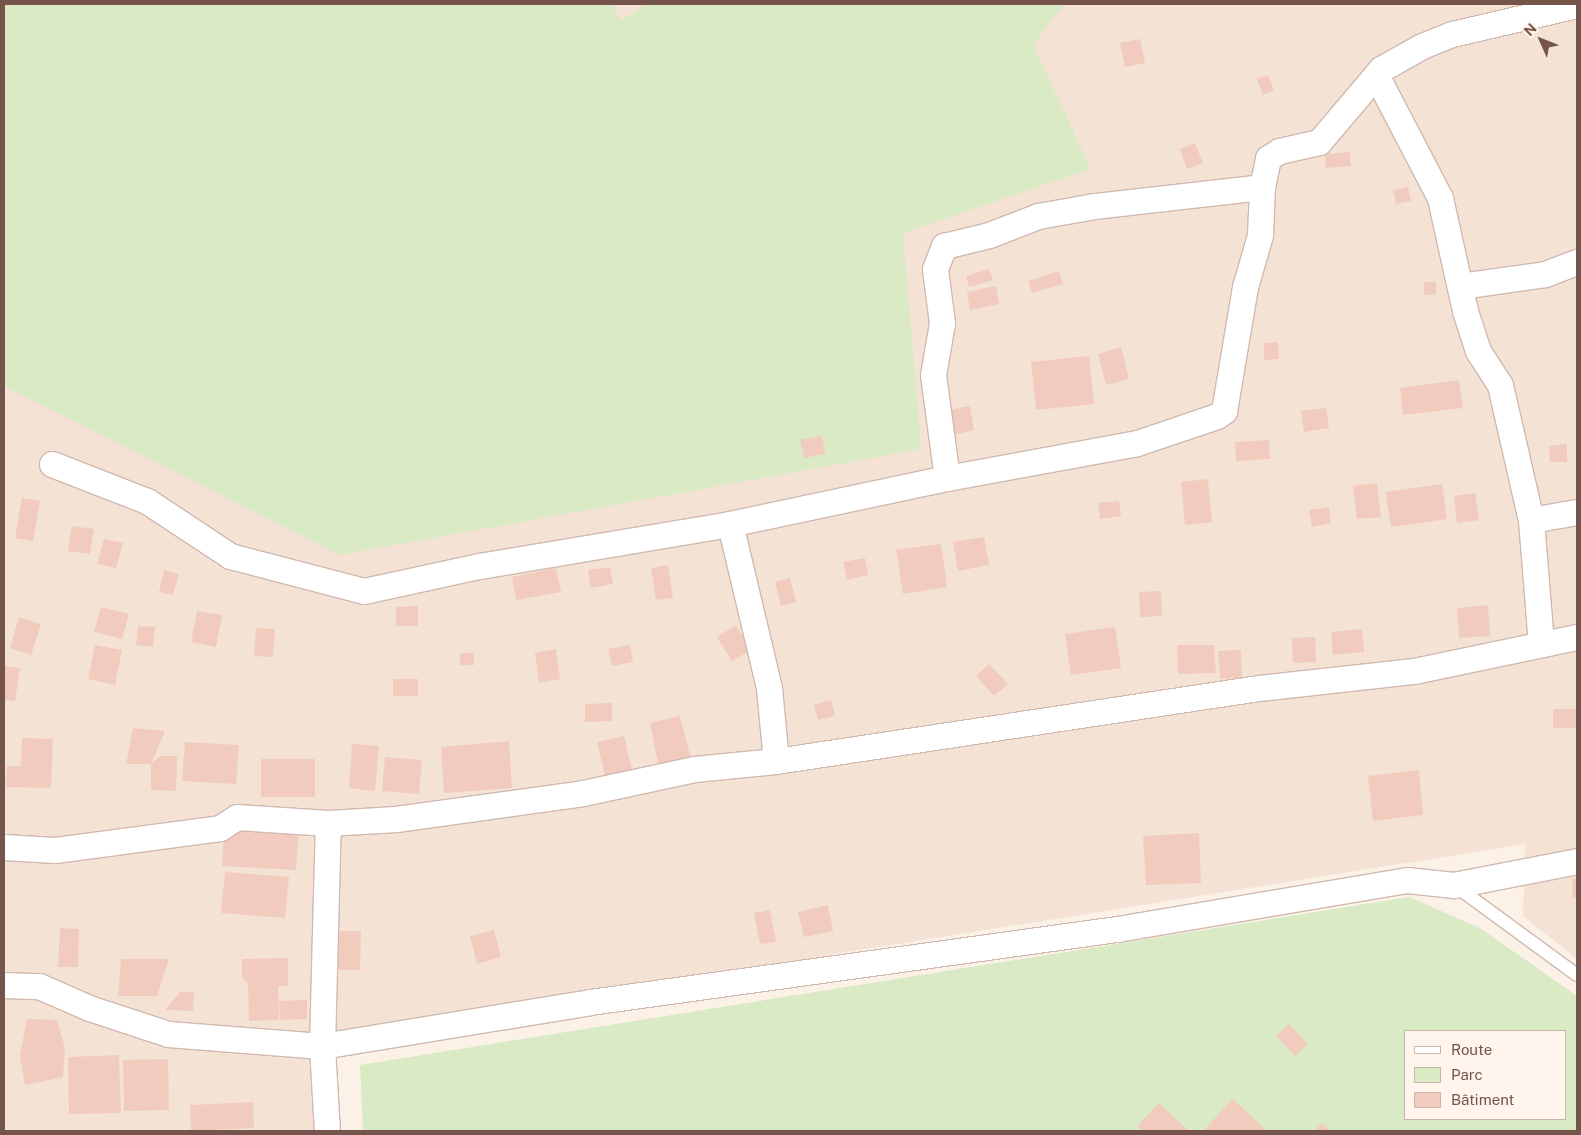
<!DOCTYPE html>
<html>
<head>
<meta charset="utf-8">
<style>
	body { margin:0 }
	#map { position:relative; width:1581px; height:1135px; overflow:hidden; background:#fcf1e6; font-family:"Public Sans",sans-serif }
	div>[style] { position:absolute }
	.residential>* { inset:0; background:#f4e2d5 }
	.green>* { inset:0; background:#d9eac4 }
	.building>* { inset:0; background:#f1ccbe }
	.roads { filter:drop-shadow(1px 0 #d0b9af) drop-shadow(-1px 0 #d0b9af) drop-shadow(0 1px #d0b9af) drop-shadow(0 -1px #d0b9af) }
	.lane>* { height:12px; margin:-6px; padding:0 6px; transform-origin:6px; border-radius:6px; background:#fff }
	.street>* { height:25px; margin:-12.5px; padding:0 12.5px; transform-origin:12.5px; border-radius:12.5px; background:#fff }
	span { translate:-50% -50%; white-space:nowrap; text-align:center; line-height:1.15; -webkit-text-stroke:4px #fff5ec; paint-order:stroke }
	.frame { position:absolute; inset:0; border:5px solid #75544b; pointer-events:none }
	.legend { position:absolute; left:1404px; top:1030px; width:162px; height:90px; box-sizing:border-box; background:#fff5ec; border:1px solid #c8b5ac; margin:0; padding:6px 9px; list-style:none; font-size:15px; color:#75544b }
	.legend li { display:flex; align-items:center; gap:10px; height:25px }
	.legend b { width:25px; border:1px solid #c8b5ac }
	.north { position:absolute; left:1516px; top:15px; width:50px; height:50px; -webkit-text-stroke:4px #fff5ec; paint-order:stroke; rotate:314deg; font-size:14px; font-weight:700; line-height:20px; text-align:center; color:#75544b }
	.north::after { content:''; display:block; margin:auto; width:18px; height:22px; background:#75544b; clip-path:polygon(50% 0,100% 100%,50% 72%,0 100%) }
</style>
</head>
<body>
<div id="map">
	<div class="residential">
		<div style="clip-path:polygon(4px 4px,1577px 4px,1577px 959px,1523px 916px,1525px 844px,315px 1037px,321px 1131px,4px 1131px)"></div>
	</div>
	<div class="green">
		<div style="clip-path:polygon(4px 4px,613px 4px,621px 21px,647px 4px,1064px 4px,1033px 45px,1091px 169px,903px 233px,921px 449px,340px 555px,4px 386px)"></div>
		<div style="clip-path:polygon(evenodd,1409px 897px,1480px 928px,1577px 996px,1577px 1131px,363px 1131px,360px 1065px,1409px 897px,1405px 1031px,1565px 1031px,1565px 1119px,1405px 1119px,1405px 1031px)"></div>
	</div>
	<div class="building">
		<div style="clip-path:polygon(1140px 39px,1145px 63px,1125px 67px,1120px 43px)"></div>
		<div style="clip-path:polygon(1268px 75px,1274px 90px,1263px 95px,1257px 79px)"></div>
		<div style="clip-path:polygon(1195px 143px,1203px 163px,1187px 169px,1180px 149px)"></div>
		<div style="clip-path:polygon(1350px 152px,1351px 166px,1326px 168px,1325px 154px)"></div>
		<div style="clip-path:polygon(1408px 187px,1411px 201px,1396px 204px,1393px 190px)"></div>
		<div style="clip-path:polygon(989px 269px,993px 280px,969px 287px,966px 276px)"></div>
		<div style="clip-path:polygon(1059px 271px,1063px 284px,1032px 293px,1028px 281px)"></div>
		<div style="clip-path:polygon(1424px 282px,1436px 282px,1436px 294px,1424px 295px)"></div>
		<div style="clip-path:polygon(996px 286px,999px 304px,970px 310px,967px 292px)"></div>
		<div style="clip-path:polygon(1278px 342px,1279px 359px,1264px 360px,1264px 343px)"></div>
		<div style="clip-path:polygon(1121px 347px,1129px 379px,1106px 385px,1098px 354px)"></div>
		<div style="clip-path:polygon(1089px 356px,1094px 404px,1036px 410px,1031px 362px)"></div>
		<div style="clip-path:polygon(1459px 380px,1463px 408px,1403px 415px,1400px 388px)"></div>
		<div style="clip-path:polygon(970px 406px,974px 430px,953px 435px,948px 410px)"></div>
		<div style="clip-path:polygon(1326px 408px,1329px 428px,1304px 432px,1301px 411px)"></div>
		<div style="clip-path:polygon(822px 436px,825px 454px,804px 458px,800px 440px)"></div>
		<div style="clip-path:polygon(1269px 440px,1270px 459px,1236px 461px,1235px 442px)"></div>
		<div style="clip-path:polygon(1567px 444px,1567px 462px,1550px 462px,1549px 446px)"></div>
		<div style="clip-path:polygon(1208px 479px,1212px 522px,1185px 525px,1181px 482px)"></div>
		<div style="clip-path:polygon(1377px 483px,1381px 517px,1357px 519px,1353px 486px)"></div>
		<div style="clip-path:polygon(1442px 484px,1447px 519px,1391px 527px,1385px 492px)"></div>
		<div style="clip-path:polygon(1475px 493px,1479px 520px,1457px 523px,1454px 496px)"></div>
		<div style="clip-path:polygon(22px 498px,40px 501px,33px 541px,15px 538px)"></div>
		<div style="clip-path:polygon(1119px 501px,1121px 516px,1100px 519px,1098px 503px)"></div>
		<div style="clip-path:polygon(1329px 507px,1331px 523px,1312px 527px,1309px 510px)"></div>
		<div style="clip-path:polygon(72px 526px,94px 529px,90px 554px,68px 551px)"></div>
		<div style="clip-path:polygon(984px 537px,989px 565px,958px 571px,953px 542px)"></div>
		<div style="clip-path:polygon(104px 539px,123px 543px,116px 568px,97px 564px)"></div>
		<div style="clip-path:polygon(941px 544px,947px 587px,903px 594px,896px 550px)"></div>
		<div style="clip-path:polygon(865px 558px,868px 575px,847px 580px,843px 562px)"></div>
		<div style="clip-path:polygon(668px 565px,673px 598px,656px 600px,651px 568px)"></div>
		<div style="clip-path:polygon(610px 567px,613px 584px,591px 588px,588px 570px)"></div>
		<div style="clip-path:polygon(556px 568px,561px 592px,516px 600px,512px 577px)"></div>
		<div style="clip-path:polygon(164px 570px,179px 574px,173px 595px,159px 592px)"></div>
		<div style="clip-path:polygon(790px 578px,796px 602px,781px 606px,775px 582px)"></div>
		<div style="clip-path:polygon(1161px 591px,1162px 616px,1140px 617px,1139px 592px)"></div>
		<div style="clip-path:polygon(1488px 605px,1490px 636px,1459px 638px,1457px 608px)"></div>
		<div style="clip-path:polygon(418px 606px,418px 626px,396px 626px,396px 607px)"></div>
		<div style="clip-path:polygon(101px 607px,129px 614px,122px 639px,94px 632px)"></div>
		<div style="clip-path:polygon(197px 611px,222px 615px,216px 647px,191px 642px)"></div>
		<div style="clip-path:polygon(19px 617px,41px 624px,31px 655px,10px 648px)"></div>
		<div style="clip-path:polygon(736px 625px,751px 650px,732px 661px,717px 637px)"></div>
		<div style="clip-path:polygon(138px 626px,155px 627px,153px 647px,136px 645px)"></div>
		<div style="clip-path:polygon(1115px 627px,1121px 668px,1071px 675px,1065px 634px)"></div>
		<div style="clip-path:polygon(256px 628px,275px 629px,273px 657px,254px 656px)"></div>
		<div style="clip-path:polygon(1362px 629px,1364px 652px,1333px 655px,1331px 632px)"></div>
		<div style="clip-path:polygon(1315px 637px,1316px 662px,1293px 663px,1292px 638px)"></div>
		<div style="clip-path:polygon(95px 645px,122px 650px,115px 685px,88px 679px)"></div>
		<div style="clip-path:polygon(630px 645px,633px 662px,612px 666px,608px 649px)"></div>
		<div style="clip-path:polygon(1177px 645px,1214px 645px,1216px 673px,1178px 674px)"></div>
		<div style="clip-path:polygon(556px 649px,560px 679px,539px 683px,535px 653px)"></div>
		<div style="clip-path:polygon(1241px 650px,1242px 678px,1220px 679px,1218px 651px)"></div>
		<div style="clip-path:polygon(460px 653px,474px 653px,474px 665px,460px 665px)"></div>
		<div style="clip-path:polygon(989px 664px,1008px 684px,994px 696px,976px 676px)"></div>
		<div style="clip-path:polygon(4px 666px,20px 668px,15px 701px,4px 700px)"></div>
		<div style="clip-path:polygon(393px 679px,418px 679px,418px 696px,393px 696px)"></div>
		<div style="clip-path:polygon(831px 700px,835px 716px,818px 720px,814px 705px)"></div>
		<div style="clip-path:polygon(612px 703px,612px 721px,585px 722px,585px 704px)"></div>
		<div style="clip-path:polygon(1553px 709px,1577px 709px,1577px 728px,1553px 728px)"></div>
		<div style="clip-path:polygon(680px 716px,692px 763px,659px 768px,650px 723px)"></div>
		<div style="clip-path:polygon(133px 728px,165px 731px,151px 764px,160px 756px,177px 756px,176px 791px,151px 790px,151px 764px,126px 764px)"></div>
		<div style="clip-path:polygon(624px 736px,633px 774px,606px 780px,597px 742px)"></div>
		<div style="clip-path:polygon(22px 738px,53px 739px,51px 788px,6px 787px,7px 766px,21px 766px)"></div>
		<div style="clip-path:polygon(509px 741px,512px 788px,444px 793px,441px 747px)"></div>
		<div style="clip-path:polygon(185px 742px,239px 745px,236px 784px,182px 781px)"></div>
		<div style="clip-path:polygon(352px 744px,379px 746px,375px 791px,349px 788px)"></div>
		<div style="clip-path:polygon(385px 757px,422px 760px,419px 794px,382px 791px)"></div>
		<div style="clip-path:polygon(261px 759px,315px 759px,315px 797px,261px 797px)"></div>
		<div style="clip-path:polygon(1419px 770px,1423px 815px,1373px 821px,1368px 776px)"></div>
		<div style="clip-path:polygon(240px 822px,299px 825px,296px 870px,222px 866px,224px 834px)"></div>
		<div style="clip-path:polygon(1199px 833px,1201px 883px,1146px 885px,1143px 836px)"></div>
		<div style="clip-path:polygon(225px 872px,289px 877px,285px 918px,221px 913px)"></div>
		<div style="clip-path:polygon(1572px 879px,1577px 879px,1577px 897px,1573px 898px)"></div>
		<div style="clip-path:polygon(828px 905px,833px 931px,804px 937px,798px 912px)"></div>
		<div style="clip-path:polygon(770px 910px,776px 942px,760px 944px,754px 913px)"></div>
		<div style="clip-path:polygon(60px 928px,79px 929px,78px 967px,58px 967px)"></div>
		<div style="clip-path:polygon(494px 930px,501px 957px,477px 964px,470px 936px)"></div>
		<div style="clip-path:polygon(337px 931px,361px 931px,360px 970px,336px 970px)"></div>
		<div style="clip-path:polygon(288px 958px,288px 986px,278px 986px,279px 1020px,249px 1021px,248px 984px,242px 977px,242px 959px)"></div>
		<div style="clip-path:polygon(121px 959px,169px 959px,157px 996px,118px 996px)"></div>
		<div style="clip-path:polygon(180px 992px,194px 992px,193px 1011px,165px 1010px)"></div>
		<div style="clip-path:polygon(307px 1000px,307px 1019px,280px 1020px,279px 1001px)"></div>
		<div style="clip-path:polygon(27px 1019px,57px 1020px,65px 1048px,63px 1077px,25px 1085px,20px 1055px)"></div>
		<div style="clip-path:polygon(1289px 1024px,1308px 1044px,1295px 1056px,1276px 1036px)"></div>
		<div style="clip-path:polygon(119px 1055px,121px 1113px,69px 1114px,68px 1057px)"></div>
		<div style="clip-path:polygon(168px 1059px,169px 1110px,124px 1111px,123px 1060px)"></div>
		<div style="clip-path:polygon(1233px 1099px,1267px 1131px,1203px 1131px)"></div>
		<div style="clip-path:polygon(253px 1102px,254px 1128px,191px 1131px,190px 1105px)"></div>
		<div style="clip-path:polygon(1159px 1103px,1189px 1131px,1143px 1131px,1137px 1126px)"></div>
		<div style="clip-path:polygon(1322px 1123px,1330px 1131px,1314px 1131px)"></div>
	</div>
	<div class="roads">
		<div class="lane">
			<div style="left:1454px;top:885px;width:152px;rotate:36.2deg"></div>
		</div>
		<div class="street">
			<div style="left:1376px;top:75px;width:139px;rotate:62.5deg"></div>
			<div style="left:1440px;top:198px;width:116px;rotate:77.5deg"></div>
			<div style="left:1465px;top:311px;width:42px;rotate:72deg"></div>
			<div style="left:1478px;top:351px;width:40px;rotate:57.1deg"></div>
			<div style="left:1500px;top:385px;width:139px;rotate:77.1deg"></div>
			<div style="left:1531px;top:520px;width:123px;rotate:85.4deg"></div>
			<div style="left:1460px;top:286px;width:86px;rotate:-8deg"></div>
			<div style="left:1545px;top:274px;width:34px;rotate:-21deg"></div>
			<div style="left:52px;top:464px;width:102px;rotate:21.3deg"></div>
			<div style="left:147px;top:501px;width:100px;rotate:33.5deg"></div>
			<div style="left:230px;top:556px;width:138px;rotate:14.6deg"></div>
			<div style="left:364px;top:591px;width:118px;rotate:-12.3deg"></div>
			<div style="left:479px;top:566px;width:254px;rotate:-9.5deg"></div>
			<div style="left:730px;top:524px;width:222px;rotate:-12deg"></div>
			<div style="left:947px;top:478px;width:193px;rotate:-10.4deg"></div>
			<div style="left:1137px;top:443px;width:84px;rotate:-18.6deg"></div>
			<div style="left:1217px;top:416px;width:9px;rotate:-36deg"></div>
			<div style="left:1224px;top:411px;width:126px;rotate:-80.4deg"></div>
			<div style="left:1245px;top:287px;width:54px;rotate:-73.9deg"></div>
			<div style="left:1260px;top:235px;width:48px;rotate:-87.6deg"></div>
			<div style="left:1262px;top:187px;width:30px;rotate:-78deg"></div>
			<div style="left:1268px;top:158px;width:13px;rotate:-32deg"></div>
			<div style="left:1279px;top:151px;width:41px;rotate:-12.7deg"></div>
			<div style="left:1319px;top:142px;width:96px;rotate:-49.7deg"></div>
			<div style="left:1381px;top:69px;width:47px;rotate:-29.3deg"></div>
			<div style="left:1422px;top:46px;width:32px;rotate:-22deg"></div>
			<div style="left:1452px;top:34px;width:128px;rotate:-13.1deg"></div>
			<div style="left:947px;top:478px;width:104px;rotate:-97.7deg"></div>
			<div style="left:933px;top:375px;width:53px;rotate:-80.2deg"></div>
			<div style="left:942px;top:323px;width:54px;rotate:-97.4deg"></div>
			<div style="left:935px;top:269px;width:25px;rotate:-69deg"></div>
			<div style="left:944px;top:246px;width:46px;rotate:-13.7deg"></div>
			<div style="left:989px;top:235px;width:53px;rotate:-21.2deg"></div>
			<div style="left:1038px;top:216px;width:58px;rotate:-10deg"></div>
			<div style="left:1095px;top:206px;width:168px;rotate:-6.5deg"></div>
			<div style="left:1531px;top:520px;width:47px;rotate:-9.9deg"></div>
			<div style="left:730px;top:524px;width:169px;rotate:76.6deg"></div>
			<div style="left:769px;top:688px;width:73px;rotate:84.5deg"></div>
			<div style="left:4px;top:847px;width:51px;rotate:3.4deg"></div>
			<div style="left:55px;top:850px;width:166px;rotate:-7.6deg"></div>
			<div style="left:220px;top:828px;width:20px;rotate:-33deg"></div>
			<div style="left:237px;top:817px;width:91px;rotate:3.8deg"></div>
			<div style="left:328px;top:823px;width:68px;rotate:-3.4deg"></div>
			<div style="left:396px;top:819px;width:189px;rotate:-7.9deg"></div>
			<div style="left:583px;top:793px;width:114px;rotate:-12.2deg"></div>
			<div style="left:694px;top:769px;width:82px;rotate:-5.6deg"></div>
			<div style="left:776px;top:761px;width:488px;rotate:-8.6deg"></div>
			<div style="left:1259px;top:688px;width:156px;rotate:-6.3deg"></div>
			<div style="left:1414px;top:671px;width:167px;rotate:-11.8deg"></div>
			<div style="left:4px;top:985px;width:35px;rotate:2deg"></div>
			<div style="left:39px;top:986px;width:55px;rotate:23.7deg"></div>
			<div style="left:89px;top:1008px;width:83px;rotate:18.2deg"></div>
			<div style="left:168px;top:1034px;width:154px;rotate:4.5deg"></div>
			<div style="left:322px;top:1046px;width:272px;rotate:-9.3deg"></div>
			<div style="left:590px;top:1002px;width:532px;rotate:-7.89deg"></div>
			<div style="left:1117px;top:929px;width:294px;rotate:-9.6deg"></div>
			<div style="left:1407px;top:880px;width:47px;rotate:6.1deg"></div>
			<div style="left:1454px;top:885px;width:125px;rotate:-11deg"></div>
			<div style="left:327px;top:1131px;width:85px;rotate:-93.4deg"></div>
			<div style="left:322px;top:1046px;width:223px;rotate:-88.5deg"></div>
		</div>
	</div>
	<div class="frame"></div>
	<ul class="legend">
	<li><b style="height:6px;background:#fff"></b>Route</li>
	<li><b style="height:14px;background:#d9eac4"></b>Parc</li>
	<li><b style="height:14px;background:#f1ccbe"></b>Bâtiment</li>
	</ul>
	<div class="north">N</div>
</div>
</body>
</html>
